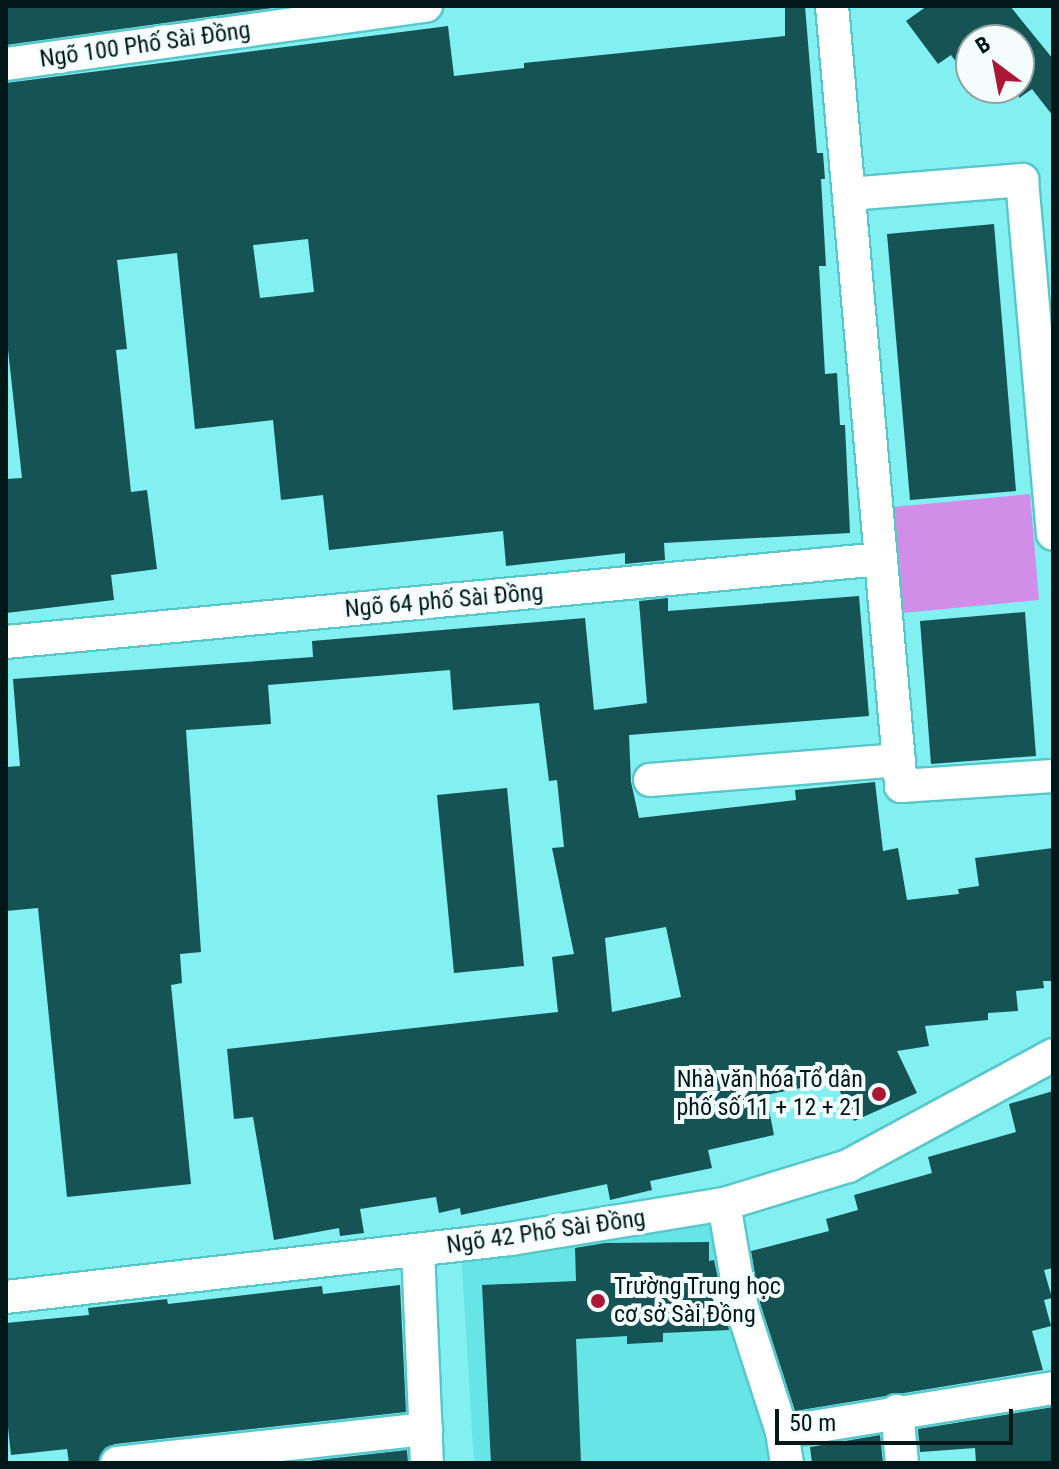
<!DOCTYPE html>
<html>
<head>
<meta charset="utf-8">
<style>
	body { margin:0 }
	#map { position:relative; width:1059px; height:1469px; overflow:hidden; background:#82eff1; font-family:"Roboto Condensed",sans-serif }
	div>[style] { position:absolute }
	.built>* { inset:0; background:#67e4e6 }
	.green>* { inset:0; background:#d18ee8 }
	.building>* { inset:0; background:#155354 }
	.roads { filter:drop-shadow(2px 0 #58c7ca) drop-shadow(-2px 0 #58c7ca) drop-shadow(0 2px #58c7ca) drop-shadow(0 -2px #58c7ca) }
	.minor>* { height:32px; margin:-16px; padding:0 16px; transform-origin:16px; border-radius:16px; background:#fff }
	.dots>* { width:22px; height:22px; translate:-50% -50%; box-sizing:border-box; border:4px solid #f4fdfd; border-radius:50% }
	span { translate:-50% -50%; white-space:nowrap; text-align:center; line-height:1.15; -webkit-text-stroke:8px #f4fdfd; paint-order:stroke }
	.street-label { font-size:24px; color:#011718 }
	.poi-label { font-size:24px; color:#011718 }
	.right { translate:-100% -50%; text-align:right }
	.left { translate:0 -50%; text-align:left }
	.frame { position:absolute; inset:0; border:8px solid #011718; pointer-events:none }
	.north { position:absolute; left:955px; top:24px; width:80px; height:80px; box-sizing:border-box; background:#f4fdfd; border:2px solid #93a1a1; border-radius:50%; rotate:328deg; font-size:22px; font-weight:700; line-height:32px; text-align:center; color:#011718 }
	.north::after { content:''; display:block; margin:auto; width:28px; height:36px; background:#ac1736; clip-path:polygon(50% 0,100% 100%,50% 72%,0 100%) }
	.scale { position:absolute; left:775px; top:1409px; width:238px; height:36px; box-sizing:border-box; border:4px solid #011718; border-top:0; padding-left:10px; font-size:24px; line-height:28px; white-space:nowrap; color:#011718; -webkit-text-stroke:6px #f4fdfd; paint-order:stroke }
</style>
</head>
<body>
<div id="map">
	<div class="built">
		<div style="clip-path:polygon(718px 1220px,741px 1351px,774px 1463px,474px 1463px,461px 1250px)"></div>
	</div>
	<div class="green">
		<div style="clip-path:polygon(1030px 494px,1039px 600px,902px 613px,893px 507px)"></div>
	</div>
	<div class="building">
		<div style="clip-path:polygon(6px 6px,287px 6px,6px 45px)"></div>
		<div style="clip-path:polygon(evenodd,785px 6px,805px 6px,817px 153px,823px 153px,825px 179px,821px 179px,826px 266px,819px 266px,825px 374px,837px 373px,840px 425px,845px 425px,850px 533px,664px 543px,665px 560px,625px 564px,625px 553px,506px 566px,503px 531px,329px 550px,323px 495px,281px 500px,273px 420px,195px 429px,177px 253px,117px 260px,127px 349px,116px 350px,131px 492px,147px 490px,157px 569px,111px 575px,114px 600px,6px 613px,6px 479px,22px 478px,6px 331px,6px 83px,448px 26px,454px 76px,524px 68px,524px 63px,785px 36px,785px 6px,308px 239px,314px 292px,260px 298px,253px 245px,308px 239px)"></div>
		<div style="clip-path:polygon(927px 6px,1010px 6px,1053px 59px,1053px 116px,1032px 89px,1019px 98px,1019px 44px,1024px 40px,971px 40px,971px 82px,951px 55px,938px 64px,906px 21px)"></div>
		<div style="clip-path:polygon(994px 224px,1016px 491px,910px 500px,887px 234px)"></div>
		<div style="clip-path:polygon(evenodd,859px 596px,869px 716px,629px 735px,631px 782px,639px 818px,796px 800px,795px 790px,875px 782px,883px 851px,898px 848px,907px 900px,959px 894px,958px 889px,979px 886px,975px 858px,1053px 848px,1053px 981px,1043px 981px,1044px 988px,1016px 991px,1018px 1011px,988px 1013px,988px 1020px,925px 1026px,929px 1046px,897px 1051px,917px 1093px,854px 1121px,835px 1081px,766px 1095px,774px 1135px,708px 1150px,712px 1168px,650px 1181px,652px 1190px,610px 1200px,607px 1184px,461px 1215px,460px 1208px,439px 1213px,436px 1197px,360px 1209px,364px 1233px,340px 1236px,339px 1228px,274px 1240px,253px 1117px,234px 1119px,227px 1049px,558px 1012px,552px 957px,574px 954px,552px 848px,564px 847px,557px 780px,549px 781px,539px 703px,453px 710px,450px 670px,268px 685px,271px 724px,186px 730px,201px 952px,180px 954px,182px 983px,171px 985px,191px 1184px,67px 1197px,38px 908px,6px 911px,6px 767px,20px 766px,13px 679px,313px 657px,312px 641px,585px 618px,594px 710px,647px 703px,639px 601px,668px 598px,668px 611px,859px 596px,666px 927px,681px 997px,612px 1012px,605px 938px,666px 927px)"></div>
		<div style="clip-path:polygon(1025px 612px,1036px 756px,931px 764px,920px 621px)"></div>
		<div style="clip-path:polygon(507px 788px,524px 966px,454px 973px,437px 795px)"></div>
		<div style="clip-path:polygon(1053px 1091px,1053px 1268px,1044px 1270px,1052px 1298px,1044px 1300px,1051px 1326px,1032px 1331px,1043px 1370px,795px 1411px,760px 1303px,751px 1251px,829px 1231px,826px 1219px,858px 1210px,854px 1195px,932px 1173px,928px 1157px,1016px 1132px,1009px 1104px)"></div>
		<div style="clip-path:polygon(709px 1242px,709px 1261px,714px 1260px,729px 1330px,663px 1333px,663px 1342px,627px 1344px,627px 1336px,576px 1339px,581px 1463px,491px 1463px,482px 1285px,576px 1281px,575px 1248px,605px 1243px)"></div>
		<div style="clip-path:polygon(400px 1285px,406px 1412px,115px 1444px,105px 1448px,98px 1463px,69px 1463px,67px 1449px,11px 1455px,6px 1409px,6px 1323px,89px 1315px,88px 1308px,167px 1299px,168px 1304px,322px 1286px,323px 1294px)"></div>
		<div style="clip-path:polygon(1053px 1407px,1053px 1463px,976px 1463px,975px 1448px,920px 1452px,918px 1429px)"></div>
		<div style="clip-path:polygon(880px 1435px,883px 1463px,812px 1463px,810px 1447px)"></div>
		<div style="clip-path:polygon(407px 1450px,408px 1463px,291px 1463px)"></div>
	</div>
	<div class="roads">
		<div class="minor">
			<div style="left:832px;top:6px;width:783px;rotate:84.94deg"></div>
			<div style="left:901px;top:786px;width:152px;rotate:-3.8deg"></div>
			<div style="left:6px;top:64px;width:424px;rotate:-7.9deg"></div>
			<div style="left:849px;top:194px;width:174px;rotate:-4.6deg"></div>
			<div style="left:1022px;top:180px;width:355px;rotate:85deg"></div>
			<div style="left:6px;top:642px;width:879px;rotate:-5.42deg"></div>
			<div style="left:650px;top:780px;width:250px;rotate:-4.6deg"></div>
			<div style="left:724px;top:1204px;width:106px;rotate:80.2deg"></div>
			<div style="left:742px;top:1308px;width:130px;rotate:72.1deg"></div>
			<div style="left:782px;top:1432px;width:31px;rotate:81deg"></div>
			<div style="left:418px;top:1250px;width:213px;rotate:87.6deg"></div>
			<div style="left:6px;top:1297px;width:507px;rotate:-6.56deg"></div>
			<div style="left:510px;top:1239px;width:217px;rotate:-9.3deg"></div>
			<div style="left:724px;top:1204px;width:130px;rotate:-17deg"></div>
			<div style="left:848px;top:1166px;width:233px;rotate:-28.4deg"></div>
			<div style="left:897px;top:1411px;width:52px;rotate:84.5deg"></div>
			<div style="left:782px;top:1432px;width:275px;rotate:-9.2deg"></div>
			<div style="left:117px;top:1463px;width:311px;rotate:-6.3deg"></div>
		</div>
	</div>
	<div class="dots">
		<div style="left:879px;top:1094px;background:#ac1736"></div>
		<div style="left:598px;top:1301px;background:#ac1736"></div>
	</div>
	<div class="street-label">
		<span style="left:145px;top:45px;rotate:-8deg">Ngõ 100 Phố Sài Đồng</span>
		<span style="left:444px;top:601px;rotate:-5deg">Ngõ 64 phố Sài Đồng</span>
		<span style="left:546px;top:1232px;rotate:-8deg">Ngõ 42 Phố Sài Đồng</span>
	</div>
	<div class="poi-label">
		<span class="right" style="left:863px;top:1094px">Nhà văn hóa Tổ dân<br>phố số 11 + 12 + 21</span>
		<span class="left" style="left:614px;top:1301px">Trường Trung học<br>cơ sở Sài Đồng</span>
	</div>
	<div class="frame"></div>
	<div class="north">B</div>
	<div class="scale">50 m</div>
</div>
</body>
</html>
